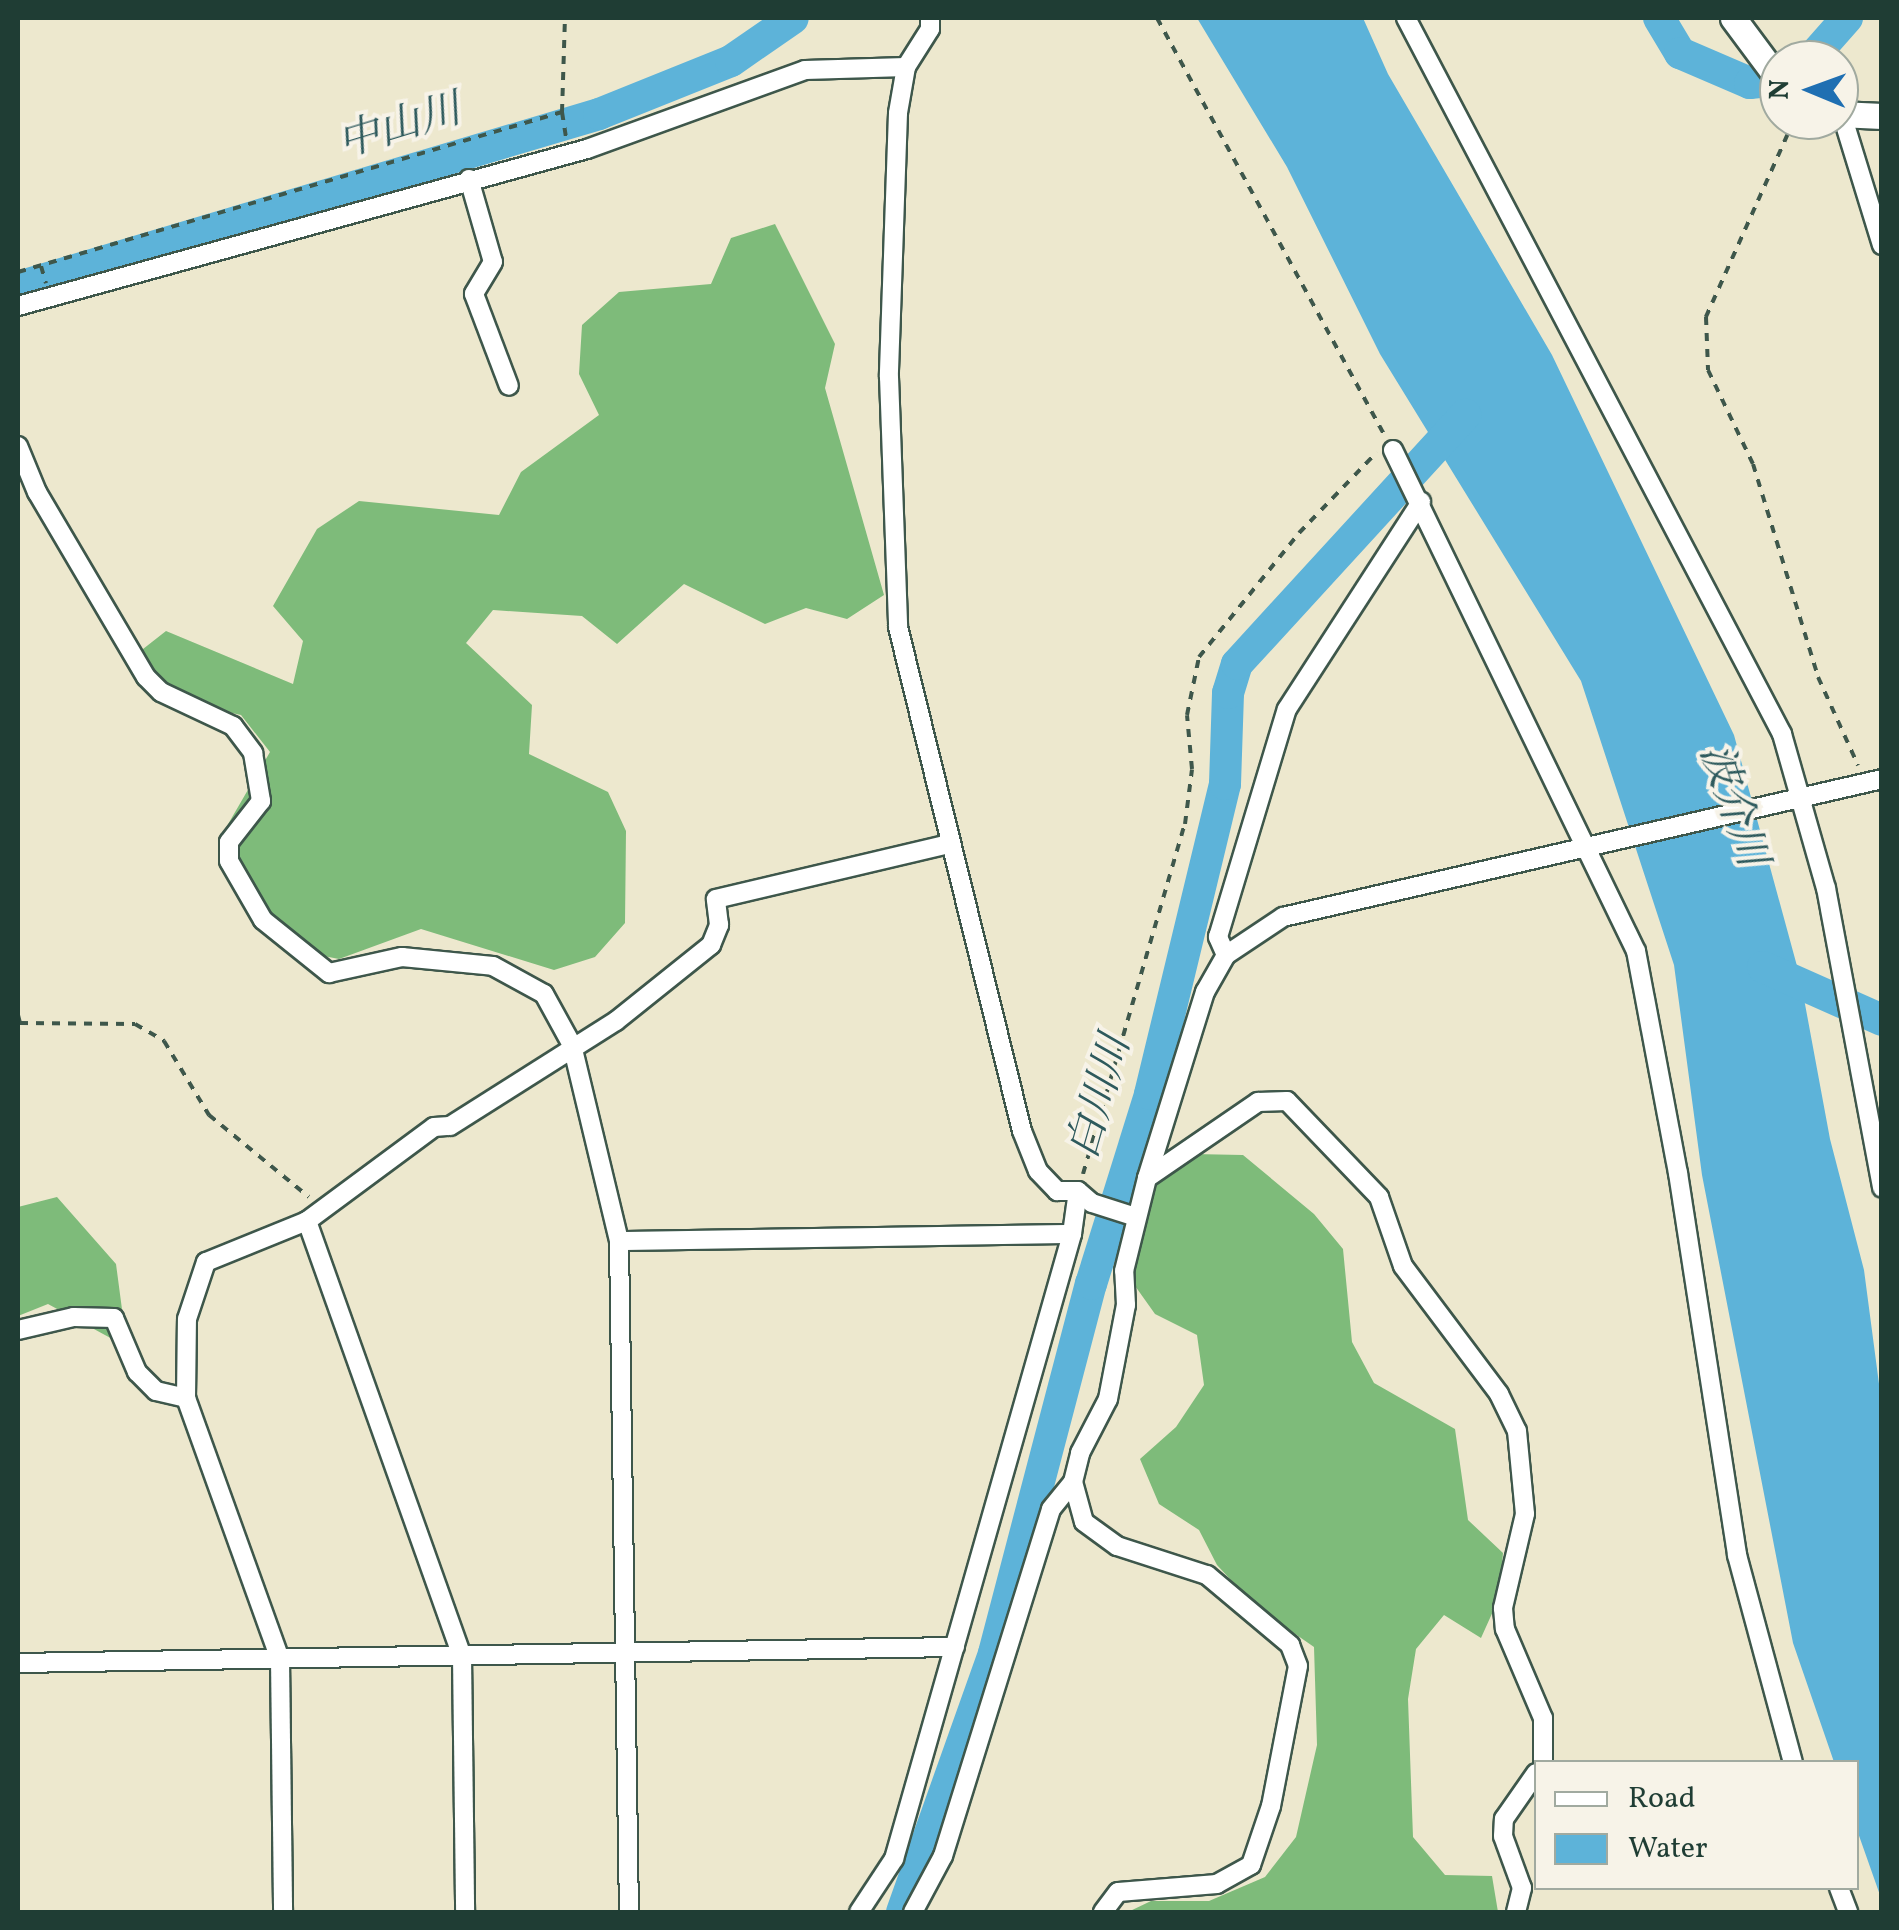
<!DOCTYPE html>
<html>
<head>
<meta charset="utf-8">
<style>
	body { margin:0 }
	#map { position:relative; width:1899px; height:1930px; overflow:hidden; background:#ede8ce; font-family:Vollkorn,"Noto Serif JP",serif }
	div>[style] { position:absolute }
	.forest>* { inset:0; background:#7ebb7a }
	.water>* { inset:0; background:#5db3d9 }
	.river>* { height:32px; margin:-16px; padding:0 16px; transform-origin:16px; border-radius:16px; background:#5db3d9 }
	.path>* { height:4px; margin-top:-2px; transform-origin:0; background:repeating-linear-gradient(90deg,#3e574b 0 8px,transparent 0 16px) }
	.roads { filter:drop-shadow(2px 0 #3e574b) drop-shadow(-2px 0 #3e574b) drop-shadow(0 2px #3e574b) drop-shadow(0 -2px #3e574b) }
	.minor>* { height:18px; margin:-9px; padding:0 9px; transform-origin:9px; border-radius:9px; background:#fff }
	.secondary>* { height:25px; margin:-12.5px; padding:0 12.5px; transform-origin:12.5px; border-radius:12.5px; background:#fff }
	span { translate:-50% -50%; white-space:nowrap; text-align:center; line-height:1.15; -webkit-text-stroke:8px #f7f3e8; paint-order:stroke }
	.water-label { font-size:42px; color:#2e5a5d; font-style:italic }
	.frame { position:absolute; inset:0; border:20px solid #1f3d34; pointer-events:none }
	.legend { position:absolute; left:1534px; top:1760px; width:325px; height:130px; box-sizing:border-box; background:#f7f3e8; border:2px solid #a1aaa0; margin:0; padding:12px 18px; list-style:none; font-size:30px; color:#1f3d34 }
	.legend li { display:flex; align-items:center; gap:20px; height:50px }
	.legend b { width:50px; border:2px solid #a1aaa0 }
	.north { position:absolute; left:1759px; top:40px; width:100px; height:100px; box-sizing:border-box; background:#f7f3e8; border:2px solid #a1aaa0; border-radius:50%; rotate:271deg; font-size:28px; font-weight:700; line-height:40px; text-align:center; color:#1f3d34 }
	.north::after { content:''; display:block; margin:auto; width:35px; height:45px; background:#1f6fb2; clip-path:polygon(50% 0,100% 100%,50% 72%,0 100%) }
</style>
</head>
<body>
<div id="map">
	<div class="forest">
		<div style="clip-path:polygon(775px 224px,835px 344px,825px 388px,884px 595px,847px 619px,806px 608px,765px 624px,684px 584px,617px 644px,582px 616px,493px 610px,466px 643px,532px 705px,529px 754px,608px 792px,626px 831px,625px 923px,595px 957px,554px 970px,421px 929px,339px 959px,298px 951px,234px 885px,220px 838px,270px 752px,241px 715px,155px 696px,129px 660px,166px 631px,293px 684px,303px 641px,273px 606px,317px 529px,359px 501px,499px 515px,521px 472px,599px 415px,579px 374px,582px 325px,619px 292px,711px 284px,731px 238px)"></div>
		<div style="clip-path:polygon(1193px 1154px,1243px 1155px,1314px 1214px,1343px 1249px,1352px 1342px,1374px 1383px,1455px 1429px,1468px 1520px,1503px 1553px,1499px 1598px,1481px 1638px,1444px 1615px,1416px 1649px,1408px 1699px,1413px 1837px,1445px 1875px,1492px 1876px,1498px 1912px,1128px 1912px,1151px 1901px,1209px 1901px,1265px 1877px,1296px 1837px,1317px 1745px,1314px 1647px,1255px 1606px,1217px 1565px,1199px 1530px,1159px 1504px,1140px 1459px,1176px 1427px,1204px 1385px,1197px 1335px,1155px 1314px,1128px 1276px,1157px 1184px)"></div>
		<div style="clip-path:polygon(57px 1197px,116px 1264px,127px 1347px,48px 1304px,18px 1316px,18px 1207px)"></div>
	</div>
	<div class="water">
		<div style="clip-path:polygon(1197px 18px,1363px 18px,1388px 74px,1552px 355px,1734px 735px,1800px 977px,1830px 1139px,1864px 1270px,1881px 1399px,1881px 1898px,1857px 1830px,1856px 1762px,1834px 1762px,1793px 1643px,1702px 1175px,1674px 965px,1581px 681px,1380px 354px,1287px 167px)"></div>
	</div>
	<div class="river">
		<div style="left:1659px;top:18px;width:41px;rotate:59deg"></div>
		<div style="left:1680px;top:53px;width:76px;rotate:23.2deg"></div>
		<div style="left:1750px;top:83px;width:29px;rotate:-6deg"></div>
		<div style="left:1810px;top:60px;width:56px;rotate:-48.6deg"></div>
		<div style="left:18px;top:287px;width:606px;rotate:-16.58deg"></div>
		<div style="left:599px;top:114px;width:142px;rotate:-21.9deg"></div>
		<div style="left:731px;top:61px;width:75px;rotate:-34.7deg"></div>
		<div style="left:1763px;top:967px;width:130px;rotate:24deg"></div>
		<div style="left:902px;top:1912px;width:275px;rotate:-70.4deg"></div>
		<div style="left:994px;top:1653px;width:382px;rotate:-75.3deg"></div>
		<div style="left:1091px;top:1284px;width:199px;rotate:-72.7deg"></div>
		<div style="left:1150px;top:1094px;width:319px;rotate:-76.4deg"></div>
		<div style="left:1225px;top:784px;width:91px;rotate:-88.1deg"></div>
		<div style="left:1228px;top:693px;width:30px;rotate:-73deg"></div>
		<div style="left:1237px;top:664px;width:338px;rotate:-47.5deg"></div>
	</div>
	<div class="path">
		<div style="left:1157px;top:18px;width:475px;rotate:61.4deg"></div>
		<div style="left:562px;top:112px;width:25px;rotate:81deg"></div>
		<div style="left:1794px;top:120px;width:216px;rotate:114.1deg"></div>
		<div style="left:1706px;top:317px;width:53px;rotate:87.8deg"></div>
		<div style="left:1708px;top:370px;width:104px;rotate:64.4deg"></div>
		<div style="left:1753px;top:464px;width:223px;rotate:73deg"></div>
		<div style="left:1818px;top:677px;width:97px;rotate:65.6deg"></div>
		<div style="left:41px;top:266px;width:18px;rotate:74deg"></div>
		<div style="left:18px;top:272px;width:567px;rotate:-16.39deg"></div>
		<div style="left:562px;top:112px;width:94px;rotate:-88.2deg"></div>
		<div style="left:18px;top:1015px;width:8px;rotate:76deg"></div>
		<div style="left:20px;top:1023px;width:115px;rotate:0.5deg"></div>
		<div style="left:135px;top:1024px;width:34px;rotate:30deg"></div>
		<div style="left:164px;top:1041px;width:87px;rotate:58.7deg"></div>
		<div style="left:209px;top:1115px;width:129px;rotate:39.4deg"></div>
		<div style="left:1083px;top:1174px;width:365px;rotate:-73.8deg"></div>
		<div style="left:1185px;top:824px;width:55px;rotate:-82.7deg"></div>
		<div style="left:1192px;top:769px;width:54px;rotate:-95.3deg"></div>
		<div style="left:1187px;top:715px;width:59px;rotate:-78.3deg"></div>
		<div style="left:1199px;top:657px;width:159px;rotate:-51.1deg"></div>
		<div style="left:1299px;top:533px;width:112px;rotate:-46.1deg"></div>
	</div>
	<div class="roads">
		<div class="minor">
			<div style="left:930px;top:18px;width:11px;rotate:90deg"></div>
			<div style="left:930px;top:29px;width:45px;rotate:122.3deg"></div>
			<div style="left:906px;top:67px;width:47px;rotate:99.9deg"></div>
			<div style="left:898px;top:113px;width:264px;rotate:92deg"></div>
			<div style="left:889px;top:377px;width:250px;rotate:87.9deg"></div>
			<div style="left:898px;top:627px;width:519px;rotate:76.18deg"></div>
			<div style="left:1022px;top:1131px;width:43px;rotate:68.2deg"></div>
			<div style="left:1038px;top:1171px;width:28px;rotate:46deg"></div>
			<div style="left:1057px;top:1191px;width:21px"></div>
			<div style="left:1078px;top:1191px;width:18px;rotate:41deg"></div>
			<div style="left:1092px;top:1203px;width:46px;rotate:17.7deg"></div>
			<div style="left:1406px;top:18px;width:809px;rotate:62.29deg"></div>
			<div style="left:1782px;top:734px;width:160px;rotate:74.1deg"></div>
			<div style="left:1826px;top:888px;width:305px;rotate:79.4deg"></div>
			<div style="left:1842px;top:115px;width:136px;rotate:72.9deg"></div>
			<div style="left:469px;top:179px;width:86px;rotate:73.9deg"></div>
			<div style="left:493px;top:262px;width:37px;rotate:121deg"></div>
			<div style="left:474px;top:294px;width:98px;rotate:69.2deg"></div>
			<div style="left:18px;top:306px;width:590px;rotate:-15.43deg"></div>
			<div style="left:587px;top:149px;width:232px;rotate:-19.9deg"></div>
			<div style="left:805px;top:70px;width:101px;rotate:-1.7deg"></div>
			<div style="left:18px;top:446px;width:50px;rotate:67.6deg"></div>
			<div style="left:37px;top:492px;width:215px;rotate:59.5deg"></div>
			<div style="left:146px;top:677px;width:21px;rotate:45deg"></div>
			<div style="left:161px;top:692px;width:80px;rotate:25.3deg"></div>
			<div style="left:233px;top:726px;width:34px;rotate:53deg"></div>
			<div style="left:253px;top:753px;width:49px;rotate:80.5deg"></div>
			<div style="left:261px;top:801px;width:52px;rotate:128deg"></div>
			<div style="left:229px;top:842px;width:19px;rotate:90deg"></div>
			<div style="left:229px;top:861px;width:68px;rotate:60deg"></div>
			<div style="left:263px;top:920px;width:85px;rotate:38.8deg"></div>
			<div style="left:329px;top:973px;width:75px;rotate:-12.4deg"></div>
			<div style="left:402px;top:957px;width:91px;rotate:5.6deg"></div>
			<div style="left:493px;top:966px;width:58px;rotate:28.8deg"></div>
			<div style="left:544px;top:994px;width:58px;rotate:61.2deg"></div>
			<div style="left:572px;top:1045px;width:202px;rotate:76.5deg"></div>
			<div style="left:619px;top:1241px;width:671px;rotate:89.15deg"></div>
			<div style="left:1393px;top:450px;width:557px;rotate:64.13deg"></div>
			<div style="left:1636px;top:951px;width:226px;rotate:79.3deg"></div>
			<div style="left:1678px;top:1173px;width:387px;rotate:81.2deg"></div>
			<div style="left:1737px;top:1555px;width:214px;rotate:74.9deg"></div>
			<div style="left:1226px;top:955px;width:20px;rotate:-114deg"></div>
			<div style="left:1218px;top:937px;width:238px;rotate:-73.2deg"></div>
			<div style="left:1287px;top:709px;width:247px;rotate:-57.1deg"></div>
			<div style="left:1147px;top:1178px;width:135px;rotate:-34.4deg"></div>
			<div style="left:1258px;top:1102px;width:29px;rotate:-2deg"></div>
			<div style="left:1287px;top:1101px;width:133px;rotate:46.2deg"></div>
			<div style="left:1379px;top:1197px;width:73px;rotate:70.8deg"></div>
			<div style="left:1403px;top:1266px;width:160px;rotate:53.1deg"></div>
			<div style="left:1499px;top:1394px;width:41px;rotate:64.1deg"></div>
			<div style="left:1517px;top:1431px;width:83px;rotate:84.5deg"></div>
			<div style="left:1525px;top:1514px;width:97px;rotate:103.2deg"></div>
			<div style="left:1503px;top:1608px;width:21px;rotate:85deg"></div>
			<div style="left:1505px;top:1629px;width:97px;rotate:66.9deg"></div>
			<div style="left:1543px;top:1718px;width:44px;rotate:90deg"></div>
			<div style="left:307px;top:1221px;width:462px;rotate:70.4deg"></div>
			<div style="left:462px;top:1656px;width:256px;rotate:89.3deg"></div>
			<div style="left:619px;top:1241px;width:453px;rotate:-0.9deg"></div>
			<div style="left:18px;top:1330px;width:57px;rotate:-13.1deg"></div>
			<div style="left:74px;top:1317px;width:40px;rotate:1.4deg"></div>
			<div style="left:114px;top:1318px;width:59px;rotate:66.9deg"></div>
			<div style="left:137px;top:1372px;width:27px;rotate:45deg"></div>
			<div style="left:156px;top:1391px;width:31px;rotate:13deg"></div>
			<div style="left:186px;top:1398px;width:79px;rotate:-89.3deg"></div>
			<div style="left:187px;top:1319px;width:60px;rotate:-71.6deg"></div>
			<div style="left:206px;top:1262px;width:109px;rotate:-22.1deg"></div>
			<div style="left:307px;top:1221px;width:158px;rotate:-36.5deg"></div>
			<div style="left:434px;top:1127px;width:16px;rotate:-4deg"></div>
			<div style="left:450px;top:1126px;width:196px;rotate:-32.3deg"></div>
			<div style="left:616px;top:1021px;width:122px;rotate:-38.7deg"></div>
			<div style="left:711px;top:945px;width:22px;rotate:-68deg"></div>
			<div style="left:719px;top:925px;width:26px;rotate:-97deg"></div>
			<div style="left:716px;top:899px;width:238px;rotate:-13.3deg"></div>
			<div style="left:186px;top:1398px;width:277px;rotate:70.2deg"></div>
			<div style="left:280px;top:1659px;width:253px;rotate:89.3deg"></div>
			<div style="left:1073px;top:1482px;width:41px;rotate:74.6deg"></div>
			<div style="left:1084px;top:1522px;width:41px;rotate:36deg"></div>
			<div style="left:1117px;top:1546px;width:95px;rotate:17.9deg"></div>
			<div style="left:1207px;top:1575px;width:109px;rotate:40.1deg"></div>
			<div style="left:1290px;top:1645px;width:22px;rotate:69deg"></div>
			<div style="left:1298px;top:1666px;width:143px;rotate:100.9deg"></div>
			<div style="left:1271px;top:1806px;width:62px;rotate:108.7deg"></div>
			<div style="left:1251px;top:1865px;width:39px;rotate:151deg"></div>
			<div style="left:1217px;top:1884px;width:99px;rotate:175.4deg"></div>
			<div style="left:1118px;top:1892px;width:25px;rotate:127deg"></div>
			<div style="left:18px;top:1663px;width:937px;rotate:-0.98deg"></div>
			<div style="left:1839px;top:1888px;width:26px;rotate:69deg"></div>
			<div style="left:859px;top:1912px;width:64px;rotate:-56.6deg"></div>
			<div style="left:894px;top:1859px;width:650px;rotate:-74.1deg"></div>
			<div style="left:1072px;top:1234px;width:43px;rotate:-82.1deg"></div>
			<div style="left:913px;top:1912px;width:64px;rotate:-61.8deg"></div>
			<div style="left:943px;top:1856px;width:363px;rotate:-72.7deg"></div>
			<div style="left:1051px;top:1509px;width:35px;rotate:-51deg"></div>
			<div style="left:1073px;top:1482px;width:30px;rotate:-76deg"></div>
			<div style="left:1080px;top:1453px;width:61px;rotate:-62.6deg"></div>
			<div style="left:1108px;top:1399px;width:96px;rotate:-79.2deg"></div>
			<div style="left:1126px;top:1305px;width:34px;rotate:-93deg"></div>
			<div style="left:1124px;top:1271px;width:96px;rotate:-76.1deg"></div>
			<div style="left:1147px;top:1178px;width:195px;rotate:-72.7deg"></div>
			<div style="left:1205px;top:992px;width:43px;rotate:-60.4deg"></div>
			<div style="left:1226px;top:955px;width:69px;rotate:-33.7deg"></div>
			<div style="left:1283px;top:917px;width:615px;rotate:-12.97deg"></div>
			<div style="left:1516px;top:1912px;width:25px;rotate:-76deg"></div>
			<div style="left:1522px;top:1888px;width:55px;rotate:-110.1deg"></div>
			<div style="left:1503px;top:1836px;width:17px;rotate:-87deg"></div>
			<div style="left:1504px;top:1819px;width:56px;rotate:-55.2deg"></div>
		</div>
		<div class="secondary">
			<div style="left:1733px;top:18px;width:77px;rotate:53.4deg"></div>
			<div style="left:1839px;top:114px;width:43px;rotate:2.7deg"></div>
		</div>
	</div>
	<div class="water-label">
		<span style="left:400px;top:129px;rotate:-17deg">中山川</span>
		<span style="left:1731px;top:806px;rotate:71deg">波介川</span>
		<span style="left:1102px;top:1098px;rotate:-74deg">白川川</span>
	</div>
	<div class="frame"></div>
	<ul class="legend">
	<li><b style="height:12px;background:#fff"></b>Road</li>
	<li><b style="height:28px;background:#5db3d9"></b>Water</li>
	</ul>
	<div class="north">N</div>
</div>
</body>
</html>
